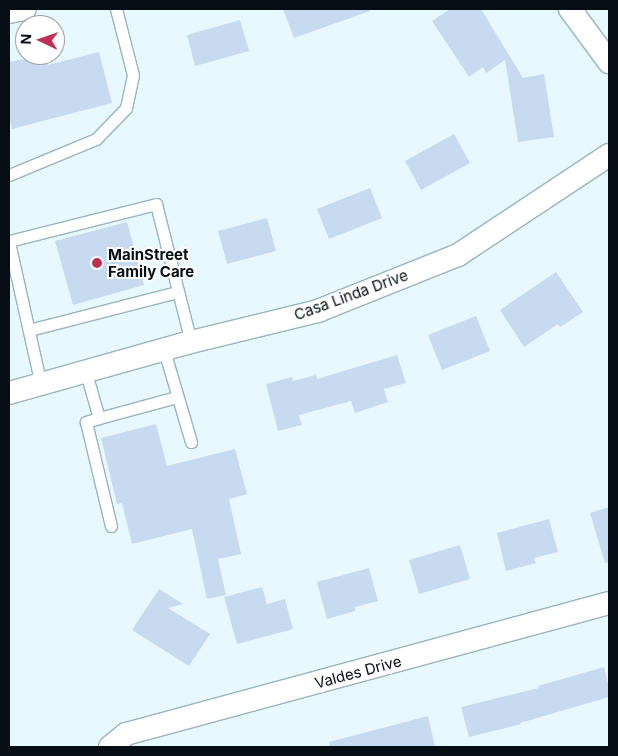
<!DOCTYPE html>
<html>
<head>
<meta charset="utf-8">
<style>
	body { margin:0 }
	#map { position:relative; width:618px; height:756px; overflow:hidden; background:#e7f8ff; font-family:Inter,sans-serif }
	div>[style] { position:absolute }
	.building>* { inset:0; background:#c8daef }
	.roads { filter:drop-shadow(1px 0 #98b4bf) drop-shadow(-1px 0 #98b4bf) drop-shadow(0 1px #98b4bf) drop-shadow(0 -1px #98b4bf) }
	.service>* { height:11px; margin:-5.5px; padding:0 5.5px; transform-origin:5.5px; border-radius:5.5px; background:#fff }
	.minor>* { height:22px; margin:-11px; padding:0 11px; transform-origin:11px; border-radius:11px; background:#fff }
	.dots>* { width:14px; height:14px; translate:-50% -50%; box-sizing:border-box; border:2px solid #fff; border-radius:50% }
	span { translate:-50% -50%; white-space:nowrap; text-align:center; line-height:1.15; -webkit-text-stroke:4px #fff; paint-order:stroke }
	.poi-label { font-size:15px; color:#050e12; font-weight:700 }
	.left { translate:0 -50%; text-align:left }
	.street-label { font-size:15px; color:#050e12 }
	.frame { position:absolute; inset:0; border:10px solid #050e12; pointer-events:none }
	.north { position:absolute; left:15px; top:15px; width:50px; height:50px; box-sizing:border-box; background:#fff; border:1px solid #9b9fa0; border-radius:50%; rotate:273deg; font-size:14px; font-weight:700; line-height:20px; text-align:center; color:#050e12 }
	.north::after { content:''; display:block; margin:auto; width:18px; height:22px; background:#c03055; clip-path:polygon(50% 0,100% 100%,50% 72%,0 100%) }
</style>
</head>
<body>
<div id="map">
	<div class="building">
		<div style="clip-path:polygon(283px 9px,370px 9px,370px 11px,294px 38px)"></div>
		<div style="clip-path:polygon(450px 9px,481px 9px,523px 78px,544px 74px,554px 137px,518px 142px,505px 60px,486px 73px,483px 67px,469px 77px,432px 21px)"></div>
		<div style="clip-path:polygon(240px 20px,249px 51px,195px 66px,187px 35px)"></div>
		<div style="clip-path:polygon(99px 52px,112px 103px,12px 129px,9px 116px,9px 62px,46px 55px,48px 65px)"></div>
		<div style="clip-path:polygon(454px 134px,470px 163px,421px 190px,405px 161px)"></div>
		<div style="clip-path:polygon(370px 188px,382px 218px,329px 239px,317px 209px)"></div>
		<div style="clip-path:polygon(267px 218px,276px 251px,227px 264px,218px 231px)"></div>
		<div style="clip-path:polygon(127px 222px,144px 285px,73px 305px,55px 241px)"></div>
		<div style="clip-path:polygon(556px 272px,583px 312px,560px 327px,558px 324px,524px 347px,500px 310px)"></div>
		<div style="clip-path:polygon(476px 316px,490px 351px,442px 370px,428px 335px)"></div>
		<div style="clip-path:polygon(397px 355px,406px 383px,384px 389px,388px 402px,355px 413px,351px 401px,299px 415px,302px 425px,278px 431px,266px 384px,292px 377px,293px 381px,316px 375px,317px 379px)"></div>
		<div style="clip-path:polygon(156px 424px,167px 466px,235px 449px,247px 494px,229px 499px,241px 554px,218px 559px,226px 595px,207px 599px,192px 529px,132px 544px,122px 503px,117px 504px,101px 438px)"></div>
		<div style="clip-path:polygon(609px 507px,609px 562px,605px 563px,590px 513px)"></div>
		<div style="clip-path:polygon(549px 519px,558px 552px,534px 558px,536px 563px,506px 571px,497px 533px)"></div>
		<div style="clip-path:polygon(460px 545px,470px 579px,419px 594px,409px 560px)"></div>
		<div style="clip-path:polygon(369px 568px,378px 601px,355px 607px,355px 611px,327px 619px,317px 582px)"></div>
		<div style="clip-path:polygon(262px 587px,267px 604px,285px 599px,293px 629px,237px 644px,224px 597px)"></div>
		<div style="clip-path:polygon(159px 589px,183px 604px,168px 608px,210px 634px,189px 666px,132px 630px)"></div>
		<div style="clip-path:polygon(604px 667px,609px 687px,609px 697px,520px 723px,521px 724px,469px 737px,461px 707px,539px 688px,538px 686px)"></div>
		<div style="clip-path:polygon(428px 716px,435px 747px,330px 747px,329px 742px)"></div>
	</div>
	<div class="roads">
		<div class="service">
			<div style="left:9px;top:175px;width:94px;rotate:-22.5deg"></div>
			<div style="left:96px;top:139px;width:43px;rotate:-45.9deg"></div>
			<div style="left:126px;top:108px;width:34px;rotate:-78deg"></div>
			<div style="left:133px;top:75px;width:68px;rotate:-104.4deg"></div>
			<div style="left:9px;top:241px;width:152px;rotate:-14.1deg"></div>
			<div style="left:156px;top:204px;width:142px;rotate:75.8deg"></div>
			<div style="left:9px;top:242px;width:147px;rotate:77.4deg"></div>
			<div style="left:29px;top:330px;width:153px;rotate:-14.4deg"></div>
			<div style="left:164px;top:350px;width:96px;rotate:73.6deg"></div>
			<div style="left:86px;top:373px;width:47px;rotate:73.9deg"></div>
			<div style="left:99px;top:418px;width:14px;rotate:163deg"></div>
			<div style="left:86px;top:422px;width:107px;rotate:76.5deg"></div>
			<div style="left:99px;top:418px;width:81px;rotate:-15.1deg"></div>
		</div>
		<div class="minor">
			<div style="left:570px;top:9px;width:66px;rotate:53.7deg"></div>
			<div style="left:9px;top:12px;width:16px;rotate:-11deg"></div>
			<div style="left:9px;top:393px;width:189px;rotate:-15.7deg"></div>
			<div style="left:191px;top:342px;width:131px;rotate:-13.7deg"></div>
			<div style="left:318px;top:311px;width:151px;rotate:-21.8deg"></div>
			<div style="left:458px;top:255px;width:181px;rotate:-33.5deg"></div>
			<div style="left:110px;top:747px;width:21px;rotate:-39deg"></div>
			<div style="left:126px;top:734px;width:500px;rotate:-15.17deg"></div>
		</div>
	</div>
	<div class="dots">
		<div style="left:97px;top:263px;background:#c03055"></div>
	</div>
	<div class="poi-label">
		<span class="left" style="left:108px;top:263px">MainStreet<br>Family Care</span>
	</div>
	<div class="street-label">
		<span style="left:351px;top:295px;rotate:-20deg">Casa Linda Drive</span>
		<span style="left:358px;top:672px;rotate:-15deg">Valdes Drive</span>
	</div>
	<div class="frame"></div>
	<div class="north">N</div>
</div>
</body>
</html>
